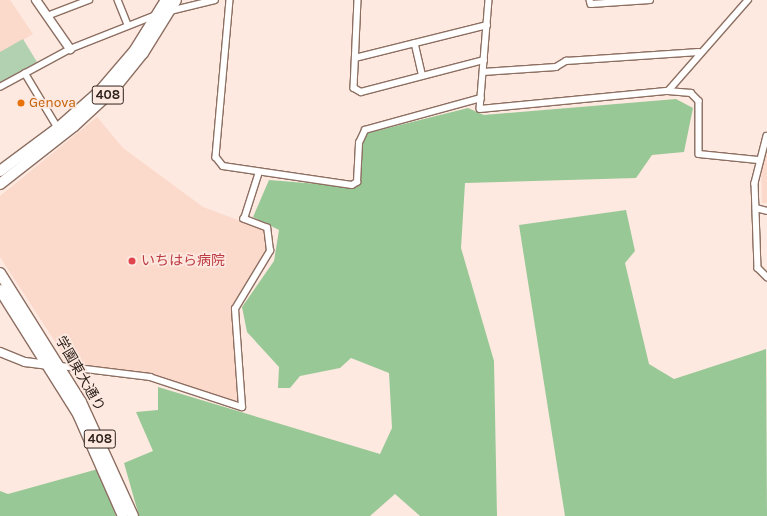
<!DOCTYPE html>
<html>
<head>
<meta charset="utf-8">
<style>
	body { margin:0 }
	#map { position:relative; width:767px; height:516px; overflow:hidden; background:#fde9e0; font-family:Karla,"Noto Sans JP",sans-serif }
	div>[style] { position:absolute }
	.built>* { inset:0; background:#fbd9cb }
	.green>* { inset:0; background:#b2d1b0 }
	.forest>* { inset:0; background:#99c897 }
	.roads { filter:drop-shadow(1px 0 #8d6f62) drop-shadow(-1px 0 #8d6f62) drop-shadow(0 1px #8d6f62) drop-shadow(0 -1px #8d6f62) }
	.street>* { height:5.5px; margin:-2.75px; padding:0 2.75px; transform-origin:2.75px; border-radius:2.75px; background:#fff }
	.secondary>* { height:8px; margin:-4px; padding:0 4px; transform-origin:4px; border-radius:4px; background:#fff }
	.highway>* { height:10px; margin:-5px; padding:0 5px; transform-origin:5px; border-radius:5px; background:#fff }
	.dots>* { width:11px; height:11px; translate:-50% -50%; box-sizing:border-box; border:2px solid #fde9e0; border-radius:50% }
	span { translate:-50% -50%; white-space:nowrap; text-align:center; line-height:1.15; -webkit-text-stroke:3.5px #fde9e0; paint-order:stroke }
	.shield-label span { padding:1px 3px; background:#fde9e0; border:1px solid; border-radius:3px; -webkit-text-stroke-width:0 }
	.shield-label { font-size:13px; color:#2f231d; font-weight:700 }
	.food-label { font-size:14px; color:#c56008 }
	.left { translate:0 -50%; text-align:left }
	.health-label { font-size:14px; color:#be3a42 }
	.street-label { font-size:14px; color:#2f231d }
</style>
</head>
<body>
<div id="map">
	<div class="built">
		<div style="clip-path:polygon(0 0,10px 0,33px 34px,23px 40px,37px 62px,0 84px)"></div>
		<div style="clip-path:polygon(97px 117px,123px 148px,203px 207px,265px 230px,267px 250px,232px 307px,241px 402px,238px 405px,158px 375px,69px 363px,0 257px,0 196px)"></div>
		<div style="clip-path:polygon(767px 146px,767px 203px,762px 203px,761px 162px)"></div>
	</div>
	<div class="green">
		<div style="clip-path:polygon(23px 39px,37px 62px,0 84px,0 52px)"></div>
	</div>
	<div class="forest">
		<div style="clip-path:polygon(676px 99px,693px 108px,684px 152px,652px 155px,636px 178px,465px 183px,461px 248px,494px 361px,497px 516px,420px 516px,395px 494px,370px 516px,139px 516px,124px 463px,153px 451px,136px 412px,158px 410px,158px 387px,380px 454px,392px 428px,389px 373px,351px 358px,340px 368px,300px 376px,290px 388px,278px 388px,279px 367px,247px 332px,242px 307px,274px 261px,279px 230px,253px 217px,269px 180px,356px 187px,364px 134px,468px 108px,484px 115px)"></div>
		<div style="clip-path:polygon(626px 210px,635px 251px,625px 263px,649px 364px,674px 379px,766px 349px,767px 516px,565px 516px,519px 225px)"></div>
		<div style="clip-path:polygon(98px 469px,116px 516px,0 516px,0 491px,8px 494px)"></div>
	</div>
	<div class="roads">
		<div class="street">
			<div style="left:118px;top:0;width:27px;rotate:68deg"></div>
			<div style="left:230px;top:0;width:158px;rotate:95.1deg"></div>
			<div style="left:216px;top:157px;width:11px;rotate:52deg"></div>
			<div style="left:223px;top:166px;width:130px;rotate:8.4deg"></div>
			<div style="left:352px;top:185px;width:6px;rotate:-31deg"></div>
			<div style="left:357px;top:182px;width:39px;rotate:-87deg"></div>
			<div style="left:359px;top:143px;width:14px;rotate:-65deg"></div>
			<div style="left:365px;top:130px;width:120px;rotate:-15.4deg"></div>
			<div style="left:358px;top:0;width:88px;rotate:92.6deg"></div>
			<div style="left:354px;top:88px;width:8px;rotate:30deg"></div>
			<div style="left:361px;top:92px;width:127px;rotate:-14.6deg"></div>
			<div style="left:489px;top:0;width:109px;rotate:94.7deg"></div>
			<div style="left:480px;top:109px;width:189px;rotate:-5.5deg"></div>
			<div style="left:668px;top:91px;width:23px;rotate:5deg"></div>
			<div style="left:691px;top:93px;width:11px;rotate:45deg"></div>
			<div style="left:699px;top:101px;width:53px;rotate:90deg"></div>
			<div style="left:699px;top:154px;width:59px;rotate:5.8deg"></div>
			<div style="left:590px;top:0;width:4px;rotate:76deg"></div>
			<div style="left:591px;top:4px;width:59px;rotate:-3.9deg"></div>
			<div style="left:170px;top:11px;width:46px;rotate:-13.7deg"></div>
			<div style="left:47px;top:16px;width:45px;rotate:-20.9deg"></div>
			<div style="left:415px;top:43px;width:32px;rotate:77deg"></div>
			<div style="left:355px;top:58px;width:136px;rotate:-14deg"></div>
			<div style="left:483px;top:72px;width:73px;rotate:-3.9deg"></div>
			<div style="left:556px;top:67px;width:12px;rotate:-31deg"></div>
			<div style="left:566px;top:61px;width:133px;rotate:-3.9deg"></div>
			<div style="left:25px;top:73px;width:64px;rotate:59deg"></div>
			<div style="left:0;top:87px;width:80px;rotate:-28.5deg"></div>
			<div style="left:70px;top:49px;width:92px;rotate:-21.6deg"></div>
			<div style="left:668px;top:91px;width:121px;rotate:-48.7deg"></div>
			<div style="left:767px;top:136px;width:49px;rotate:104.3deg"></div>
			<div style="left:755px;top:183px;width:85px;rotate:88deg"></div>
			<div style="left:758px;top:268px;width:13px;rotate:45deg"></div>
			<div style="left:756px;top:208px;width:11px;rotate:15deg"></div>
			<div style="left:61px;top:366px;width:90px;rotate:7deg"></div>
			<div style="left:150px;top:377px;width:97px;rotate:18.1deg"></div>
			<div style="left:242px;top:407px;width:98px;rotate:-94.1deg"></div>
			<div style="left:235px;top:309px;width:68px;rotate:-58.9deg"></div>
			<div style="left:270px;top:251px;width:23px;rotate:-97deg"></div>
			<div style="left:267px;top:228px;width:25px;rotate:-159deg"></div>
			<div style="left:244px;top:219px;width:49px;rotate:-72.3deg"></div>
		</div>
		<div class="secondary">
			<div style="left:36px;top:0;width:60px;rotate:55.2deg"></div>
			<div style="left:0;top:352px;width:27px;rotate:22deg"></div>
			<div style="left:25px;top:362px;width:26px;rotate:7deg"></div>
		</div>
		<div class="highway">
			<div style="left:0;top:171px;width:72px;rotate:-36.6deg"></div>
			<div style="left:58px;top:128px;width:56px;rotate:-41.4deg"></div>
			<div style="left:100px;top:91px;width:54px;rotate:-49.5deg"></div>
			<div style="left:135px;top:50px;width:59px;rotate:-58.2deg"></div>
			<div style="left:0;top:184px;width:94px;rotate:-38.1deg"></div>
			<div style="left:74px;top:126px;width:53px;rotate:-42.7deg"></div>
			<div style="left:113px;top:90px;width:48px;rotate:-51deg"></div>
			<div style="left:143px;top:53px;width:62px;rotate:-58.1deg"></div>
			<div style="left:0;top:273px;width:152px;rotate:57.9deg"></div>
			<div style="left:81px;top:402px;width:125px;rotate:65.5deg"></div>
			<div style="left:0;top:290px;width:146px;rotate:57.8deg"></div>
			<div style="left:78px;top:414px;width:111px;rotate:66.2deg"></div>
		</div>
	</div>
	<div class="dots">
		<div style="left:21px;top:103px;background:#e8710a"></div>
		<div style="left:132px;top:261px;background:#e0444e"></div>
	</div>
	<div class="shield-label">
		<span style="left:108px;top:95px">408</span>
		<span style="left:100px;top:439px">408</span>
	</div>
	<div class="food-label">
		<span class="left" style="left:29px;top:103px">Genova</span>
	</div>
	<div class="health-label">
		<span class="left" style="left:141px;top:261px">いちはら病院</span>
	</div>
	<div class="street-label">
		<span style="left:80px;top:374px;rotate:60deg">学園東大通り</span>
	</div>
</div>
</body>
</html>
